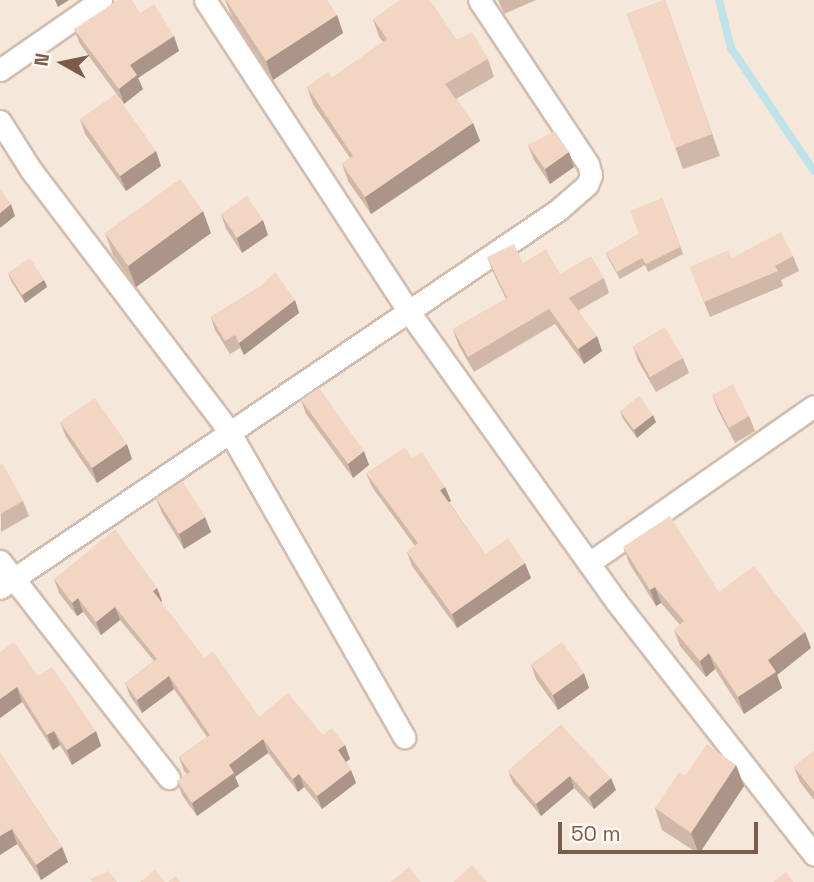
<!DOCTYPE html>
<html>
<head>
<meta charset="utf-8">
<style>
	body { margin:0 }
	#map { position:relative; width:814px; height:882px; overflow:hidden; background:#fdf6ec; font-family:"Space Grotesk",sans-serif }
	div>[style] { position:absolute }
	.residential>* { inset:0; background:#f5e8da }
	.stream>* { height:8px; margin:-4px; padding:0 4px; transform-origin:4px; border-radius:4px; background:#bfe3e8 }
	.roads { filter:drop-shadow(2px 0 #d1beb0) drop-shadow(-2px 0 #d1beb0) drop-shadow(0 2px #d1beb0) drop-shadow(0 -2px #d1beb0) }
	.street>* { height:21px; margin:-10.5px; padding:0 10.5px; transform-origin:10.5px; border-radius:10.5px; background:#fff }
	.wall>* { inset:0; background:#d1b7a8 }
	.shaded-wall>* { inset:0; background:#aa9588 }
	.building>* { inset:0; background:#f3d5c3 }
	span { translate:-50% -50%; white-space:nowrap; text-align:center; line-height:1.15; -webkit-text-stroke:6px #fffaf3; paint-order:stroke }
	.north { position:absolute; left:28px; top:28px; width:70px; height:70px; -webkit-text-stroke:5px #fffaf3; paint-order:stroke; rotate:279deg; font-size:19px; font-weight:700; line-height:28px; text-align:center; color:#7a5c4d }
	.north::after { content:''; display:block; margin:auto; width:24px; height:32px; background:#7a5c4d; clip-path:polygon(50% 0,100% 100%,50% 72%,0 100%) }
	.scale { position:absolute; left:558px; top:822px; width:200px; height:32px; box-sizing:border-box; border:4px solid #7a5c4d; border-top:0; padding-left:9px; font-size:21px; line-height:24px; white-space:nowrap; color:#7a5c4d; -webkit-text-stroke:5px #fffaf3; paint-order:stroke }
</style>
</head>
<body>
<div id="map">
	<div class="residential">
		<div style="clip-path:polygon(0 0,814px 0,814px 882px,0 882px)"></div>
	</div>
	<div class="stream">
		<div style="left:719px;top:0;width:49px;rotate:76deg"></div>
		<div style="left:731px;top:48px;width:148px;rotate:56deg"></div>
	</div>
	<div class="roads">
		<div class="street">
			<div style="left:205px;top:0;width:373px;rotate:56.8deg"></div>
			<div style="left:409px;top:312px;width:354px;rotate:54.4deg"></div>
			<div style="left:615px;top:600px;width:323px;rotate:52deg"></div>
			<div style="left:0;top:70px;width:123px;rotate:-34.7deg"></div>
			<div style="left:0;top:121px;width:58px;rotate:57.7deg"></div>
			<div style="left:31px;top:170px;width:328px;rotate:52.8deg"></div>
			<div style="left:229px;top:431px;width:353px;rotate:60.2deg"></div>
			<div style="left:0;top:561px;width:275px;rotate:52.1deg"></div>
			<div style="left:589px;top:563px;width:274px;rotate:-34.9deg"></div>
			<div style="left:0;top:588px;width:674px;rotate:-34.11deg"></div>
			<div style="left:558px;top:210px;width:38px;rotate:-41deg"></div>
			<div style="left:587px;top:185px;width:11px;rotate:-68deg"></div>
			<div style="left:591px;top:175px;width:11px;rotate:-105deg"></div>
			<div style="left:588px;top:164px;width:197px;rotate:-123.6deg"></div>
		</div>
	</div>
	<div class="wall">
		<div style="clip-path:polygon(225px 0,337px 15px,343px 33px,273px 80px,232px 17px)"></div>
		<div style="clip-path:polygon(498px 0,536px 0,504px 14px)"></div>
		<div style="clip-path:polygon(665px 0,720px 156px,683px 169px,627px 14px)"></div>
		<div style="clip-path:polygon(140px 13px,174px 36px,179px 51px,138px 78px,143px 89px,124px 104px,80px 44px,74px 29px)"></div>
		<div style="clip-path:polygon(373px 19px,457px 40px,488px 59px,494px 77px,456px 99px,473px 123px,480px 141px,371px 214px,348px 181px,342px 164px,350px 158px,313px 104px,307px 87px,332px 78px,383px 42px,379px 37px)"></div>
		<div style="clip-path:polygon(80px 119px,156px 151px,161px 166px,126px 191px,85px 134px)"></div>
		<div style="clip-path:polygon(528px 145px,569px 152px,574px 167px,550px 184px,534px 160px)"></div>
		<div style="clip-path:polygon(662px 198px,683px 254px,648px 272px,645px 265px,620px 279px,609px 260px,606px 253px,639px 234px)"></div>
		<div style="clip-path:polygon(221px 214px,268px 235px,242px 253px,226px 229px)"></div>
		<div style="clip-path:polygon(105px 233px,211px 233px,136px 287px,113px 255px)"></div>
		<div style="clip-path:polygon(793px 256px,799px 271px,781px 280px,783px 286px,710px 317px,690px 267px,732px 258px)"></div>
		<div style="clip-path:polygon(487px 257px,523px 263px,560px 274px,604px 278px,609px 293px,578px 311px,602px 351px,584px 364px,555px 324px,474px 372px,458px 344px,453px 329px,506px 299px,493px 272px)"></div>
		<div style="clip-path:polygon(8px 273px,44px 280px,47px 287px,25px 303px,11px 281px)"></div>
		<div style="clip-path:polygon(260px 287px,295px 300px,299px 313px,244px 355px,240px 348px,230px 354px,215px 330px,211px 317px)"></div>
		<div style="clip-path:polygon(633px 346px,683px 358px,689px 373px,656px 392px,638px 361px)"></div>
		<div style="clip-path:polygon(712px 395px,749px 416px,755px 431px,735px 443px,718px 410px)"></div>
		<div style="clip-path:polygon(301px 400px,369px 465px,353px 478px,306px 414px)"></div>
		<div style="clip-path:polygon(620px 411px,656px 422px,637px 438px,623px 419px)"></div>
		<div style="clip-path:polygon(60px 422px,132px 459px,97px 483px,66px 437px)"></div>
		<div style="clip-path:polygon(412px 458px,451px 501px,449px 502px,485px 554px,531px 578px,457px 628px,412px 566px,407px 552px,415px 546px,372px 487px,366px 473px)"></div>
		<div style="clip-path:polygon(0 465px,23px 501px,29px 516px,1px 532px)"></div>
		<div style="clip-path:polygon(156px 498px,211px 532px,184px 549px,162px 513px)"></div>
		<div style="clip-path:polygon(623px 547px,805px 632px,811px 648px,777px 675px,782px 688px,744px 714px,715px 669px,706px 677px,680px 646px,674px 630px,680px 625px,661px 603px,656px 606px,629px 563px)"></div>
		<div style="clip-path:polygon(54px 579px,157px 588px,162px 601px,161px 602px,204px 658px,259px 717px,323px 735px,345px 745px,350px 759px,346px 762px,351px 770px,356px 783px,322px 809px,304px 787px,298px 792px,268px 753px,235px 777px,239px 786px,197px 816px,182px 795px,177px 781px,187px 774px,184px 771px,179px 757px,207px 737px,174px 689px,142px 713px,130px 696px,125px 683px,154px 661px,120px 620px,101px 635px,83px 612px,77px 616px,59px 593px)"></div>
		<div style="clip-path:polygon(0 652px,38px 676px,96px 731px,101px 746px,72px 765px,60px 745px,53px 750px,22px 702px,0 718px)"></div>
		<div style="clip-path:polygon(531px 664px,589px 688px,558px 710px,536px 679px)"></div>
		<div style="clip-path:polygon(561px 725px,616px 790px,594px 809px,574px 788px,541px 816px,513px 783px,508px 771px)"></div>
		<div style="clip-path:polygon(814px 751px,814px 800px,800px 782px,794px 767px)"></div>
		<div style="clip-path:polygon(0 753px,62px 847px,68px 862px,41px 880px,17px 844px,0 855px)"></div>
		<div style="clip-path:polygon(736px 765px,744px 786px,699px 854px,662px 830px,655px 808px,685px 776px)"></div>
	</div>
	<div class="shaded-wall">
		<div style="clip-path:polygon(55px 0,69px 0,58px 7px)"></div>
		<div style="clip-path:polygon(337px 15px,343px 33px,273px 80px,266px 61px)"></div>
		<div style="clip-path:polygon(174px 36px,179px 51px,138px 78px,143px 89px,124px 104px,119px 89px,130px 65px)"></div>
		<div style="clip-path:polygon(473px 123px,480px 141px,371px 214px,365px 197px)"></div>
		<div style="clip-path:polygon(156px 151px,161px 166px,126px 191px,120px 176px)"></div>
		<div style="clip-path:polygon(569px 152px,574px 167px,550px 184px,545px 169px)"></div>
		<div style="clip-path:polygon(11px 204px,15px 216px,0 228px,0 213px)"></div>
		<div style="clip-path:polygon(203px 211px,211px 233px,136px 287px,128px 266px)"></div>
		<div style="clip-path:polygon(263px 220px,268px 235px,242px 253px,237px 238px)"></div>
		<div style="clip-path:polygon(44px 280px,47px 287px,25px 303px,22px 295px)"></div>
		<div style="clip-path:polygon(295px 300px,299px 313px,244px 355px,239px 343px)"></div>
		<div style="clip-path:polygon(597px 336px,602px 351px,584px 364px,578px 349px)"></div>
		<div style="clip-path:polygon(653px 415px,656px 422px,637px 438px,634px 430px)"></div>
		<div style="clip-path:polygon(127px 444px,132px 459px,97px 483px,92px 468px)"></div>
		<div style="clip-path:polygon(364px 451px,369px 465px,353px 478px,348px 464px)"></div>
		<div style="clip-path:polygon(445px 487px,451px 501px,445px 504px,440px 490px)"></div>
		<div style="clip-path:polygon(205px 517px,211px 532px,184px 549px,179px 534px)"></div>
		<div style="clip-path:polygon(525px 563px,531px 578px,457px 628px,452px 614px)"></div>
		<div style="clip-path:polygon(655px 587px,661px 603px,656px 606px,650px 590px)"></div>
		<div style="clip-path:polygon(157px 588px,162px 601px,157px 605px,153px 591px)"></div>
		<div style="clip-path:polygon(78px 598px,83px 612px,77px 616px,72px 603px)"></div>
		<div style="clip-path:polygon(115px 607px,120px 620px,101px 635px,96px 622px)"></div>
		<div style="clip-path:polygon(805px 632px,811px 648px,777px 675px,782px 688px,744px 714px,738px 697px,768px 660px)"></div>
		<div style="clip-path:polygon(709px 653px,715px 669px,706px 677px,700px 661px)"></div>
		<div style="clip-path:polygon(584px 673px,589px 688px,558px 710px,553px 695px)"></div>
		<div style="clip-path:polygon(169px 676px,174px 689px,142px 713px,137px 700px)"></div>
		<div style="clip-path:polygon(17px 687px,22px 702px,0 718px,0 699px)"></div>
		<div style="clip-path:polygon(54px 731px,60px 745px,53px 750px,47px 735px)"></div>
		<div style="clip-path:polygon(96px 731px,101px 746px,72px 765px,67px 750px)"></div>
		<div style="clip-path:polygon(263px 739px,268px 753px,235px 777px,239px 786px,197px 816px,192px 803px,229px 765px)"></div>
		<div style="clip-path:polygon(345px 745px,350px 759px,343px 764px,338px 750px)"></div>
		<div style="clip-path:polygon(736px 765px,744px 786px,699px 854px,691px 833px)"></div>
		<div style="clip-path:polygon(351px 770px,356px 783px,322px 809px,317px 796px)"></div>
		<div style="clip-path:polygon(299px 774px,304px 787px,298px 792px,293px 779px)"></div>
		<div style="clip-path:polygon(570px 776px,574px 788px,541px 816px,536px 804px)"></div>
		<div style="clip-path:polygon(611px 778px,616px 790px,594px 809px,589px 797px)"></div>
		<div style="clip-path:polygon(12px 829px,17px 844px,0 855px,0 836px)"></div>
		<div style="clip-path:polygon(62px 847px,68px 862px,41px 880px,36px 865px)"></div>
	</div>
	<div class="building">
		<div style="clip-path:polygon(118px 0,132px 0,140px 13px,154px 4px,174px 36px,130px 65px,137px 75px,119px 89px,74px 29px)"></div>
		<div style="clip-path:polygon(226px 0,327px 0,337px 15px,266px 61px)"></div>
		<div style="clip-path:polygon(400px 0,430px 0,457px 40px,472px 32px,488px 59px,445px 84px,473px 123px,365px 197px,342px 164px,353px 156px,307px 87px,328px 72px,332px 78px,387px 39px,373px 19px)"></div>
		<div style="clip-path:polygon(665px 0,712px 134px,675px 148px,627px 14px)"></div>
		<div style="clip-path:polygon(116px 94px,156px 151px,120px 176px,80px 119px)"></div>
		<div style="clip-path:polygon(555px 131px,569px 152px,545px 169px,528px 145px)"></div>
		<div style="clip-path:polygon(180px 179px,203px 211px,128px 266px,105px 233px)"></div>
		<div style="clip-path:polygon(0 189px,11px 204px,0 213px)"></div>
		<div style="clip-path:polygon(247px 196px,263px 220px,237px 238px,221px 214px)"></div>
		<div style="clip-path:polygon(662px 198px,680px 247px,646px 264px,642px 258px,617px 272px,606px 253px,639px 234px,630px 211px)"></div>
		<div style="clip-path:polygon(781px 232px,793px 256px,775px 266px,778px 271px,704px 302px,690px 267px,728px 250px,732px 258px)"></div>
		<div style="clip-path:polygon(514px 244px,523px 263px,546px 249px,560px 274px,591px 256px,604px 278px,569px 298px,597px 336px,578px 349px,549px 309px,468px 357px,453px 329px,507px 298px,487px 257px)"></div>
		<div style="clip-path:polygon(30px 258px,44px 280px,22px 295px,8px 273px)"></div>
		<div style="clip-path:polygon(275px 272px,295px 300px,239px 343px,235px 335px,225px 341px,211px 317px,260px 287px)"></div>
		<div style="clip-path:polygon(665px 327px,683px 358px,650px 377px,633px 346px)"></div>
		<div style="clip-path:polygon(733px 384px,749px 416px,729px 428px,712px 395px)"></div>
		<div style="clip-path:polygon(319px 388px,364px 451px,348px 464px,301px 400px)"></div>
		<div style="clip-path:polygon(639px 396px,653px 415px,634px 430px,620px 411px)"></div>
		<div style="clip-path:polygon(95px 398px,127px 444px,92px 468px,60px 422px)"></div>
		<div style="clip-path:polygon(405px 447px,412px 458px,422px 452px,445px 487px,440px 490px,485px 554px,508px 538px,525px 563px,452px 614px,407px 552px,418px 543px,366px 473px)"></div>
		<div style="clip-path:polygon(3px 464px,23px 501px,0 514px,0 465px)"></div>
		<div style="clip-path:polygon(183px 482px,205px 517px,179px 534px,156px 498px)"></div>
		<div style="clip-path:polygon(670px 516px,719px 592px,754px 566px,805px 632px,768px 660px,776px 672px,738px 697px,709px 653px,700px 661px,674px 630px,684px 621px,655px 587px,650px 590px,623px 547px)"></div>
		<div style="clip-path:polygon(115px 529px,157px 588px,153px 591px,204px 658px,213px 651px,259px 717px,288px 693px,323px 735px,332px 728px,345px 745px,338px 750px,351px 770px,317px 796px,299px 774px,293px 779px,263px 739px,229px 765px,234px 773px,192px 803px,177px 781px,190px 772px,179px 757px,210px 735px,169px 676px,137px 700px,125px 683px,157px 659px,115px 607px,96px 622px,78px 598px,72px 603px,54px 579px)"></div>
		<div style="clip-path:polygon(14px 642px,38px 676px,52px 667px,96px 731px,67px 750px,54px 731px,47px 735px,17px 687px,0 699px,0 652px)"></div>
		<div style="clip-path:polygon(562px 642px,584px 673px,553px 695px,531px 664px)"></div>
		<div style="clip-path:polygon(561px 725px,611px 778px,589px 797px,570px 776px,536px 804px,508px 771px)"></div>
		<div style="clip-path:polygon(707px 744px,736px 765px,691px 833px,655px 808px,679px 772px,685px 776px)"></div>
		<div style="clip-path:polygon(814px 751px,814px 792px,794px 767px)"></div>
		<div style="clip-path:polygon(0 753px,62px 847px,36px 865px,12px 829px,0 836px)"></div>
		<div style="clip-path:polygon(472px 865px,487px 882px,453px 882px)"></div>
		<div style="clip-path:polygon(409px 867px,421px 882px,391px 882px)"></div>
		<div style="clip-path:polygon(155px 870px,165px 882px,140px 882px)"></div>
		<div style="clip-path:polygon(109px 871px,117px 882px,92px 882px,90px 879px)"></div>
		<div style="clip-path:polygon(786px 872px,793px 882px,773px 882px)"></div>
		<div style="clip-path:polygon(176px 876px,180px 882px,168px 882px)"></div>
	</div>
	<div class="north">N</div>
	<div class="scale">50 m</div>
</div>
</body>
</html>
